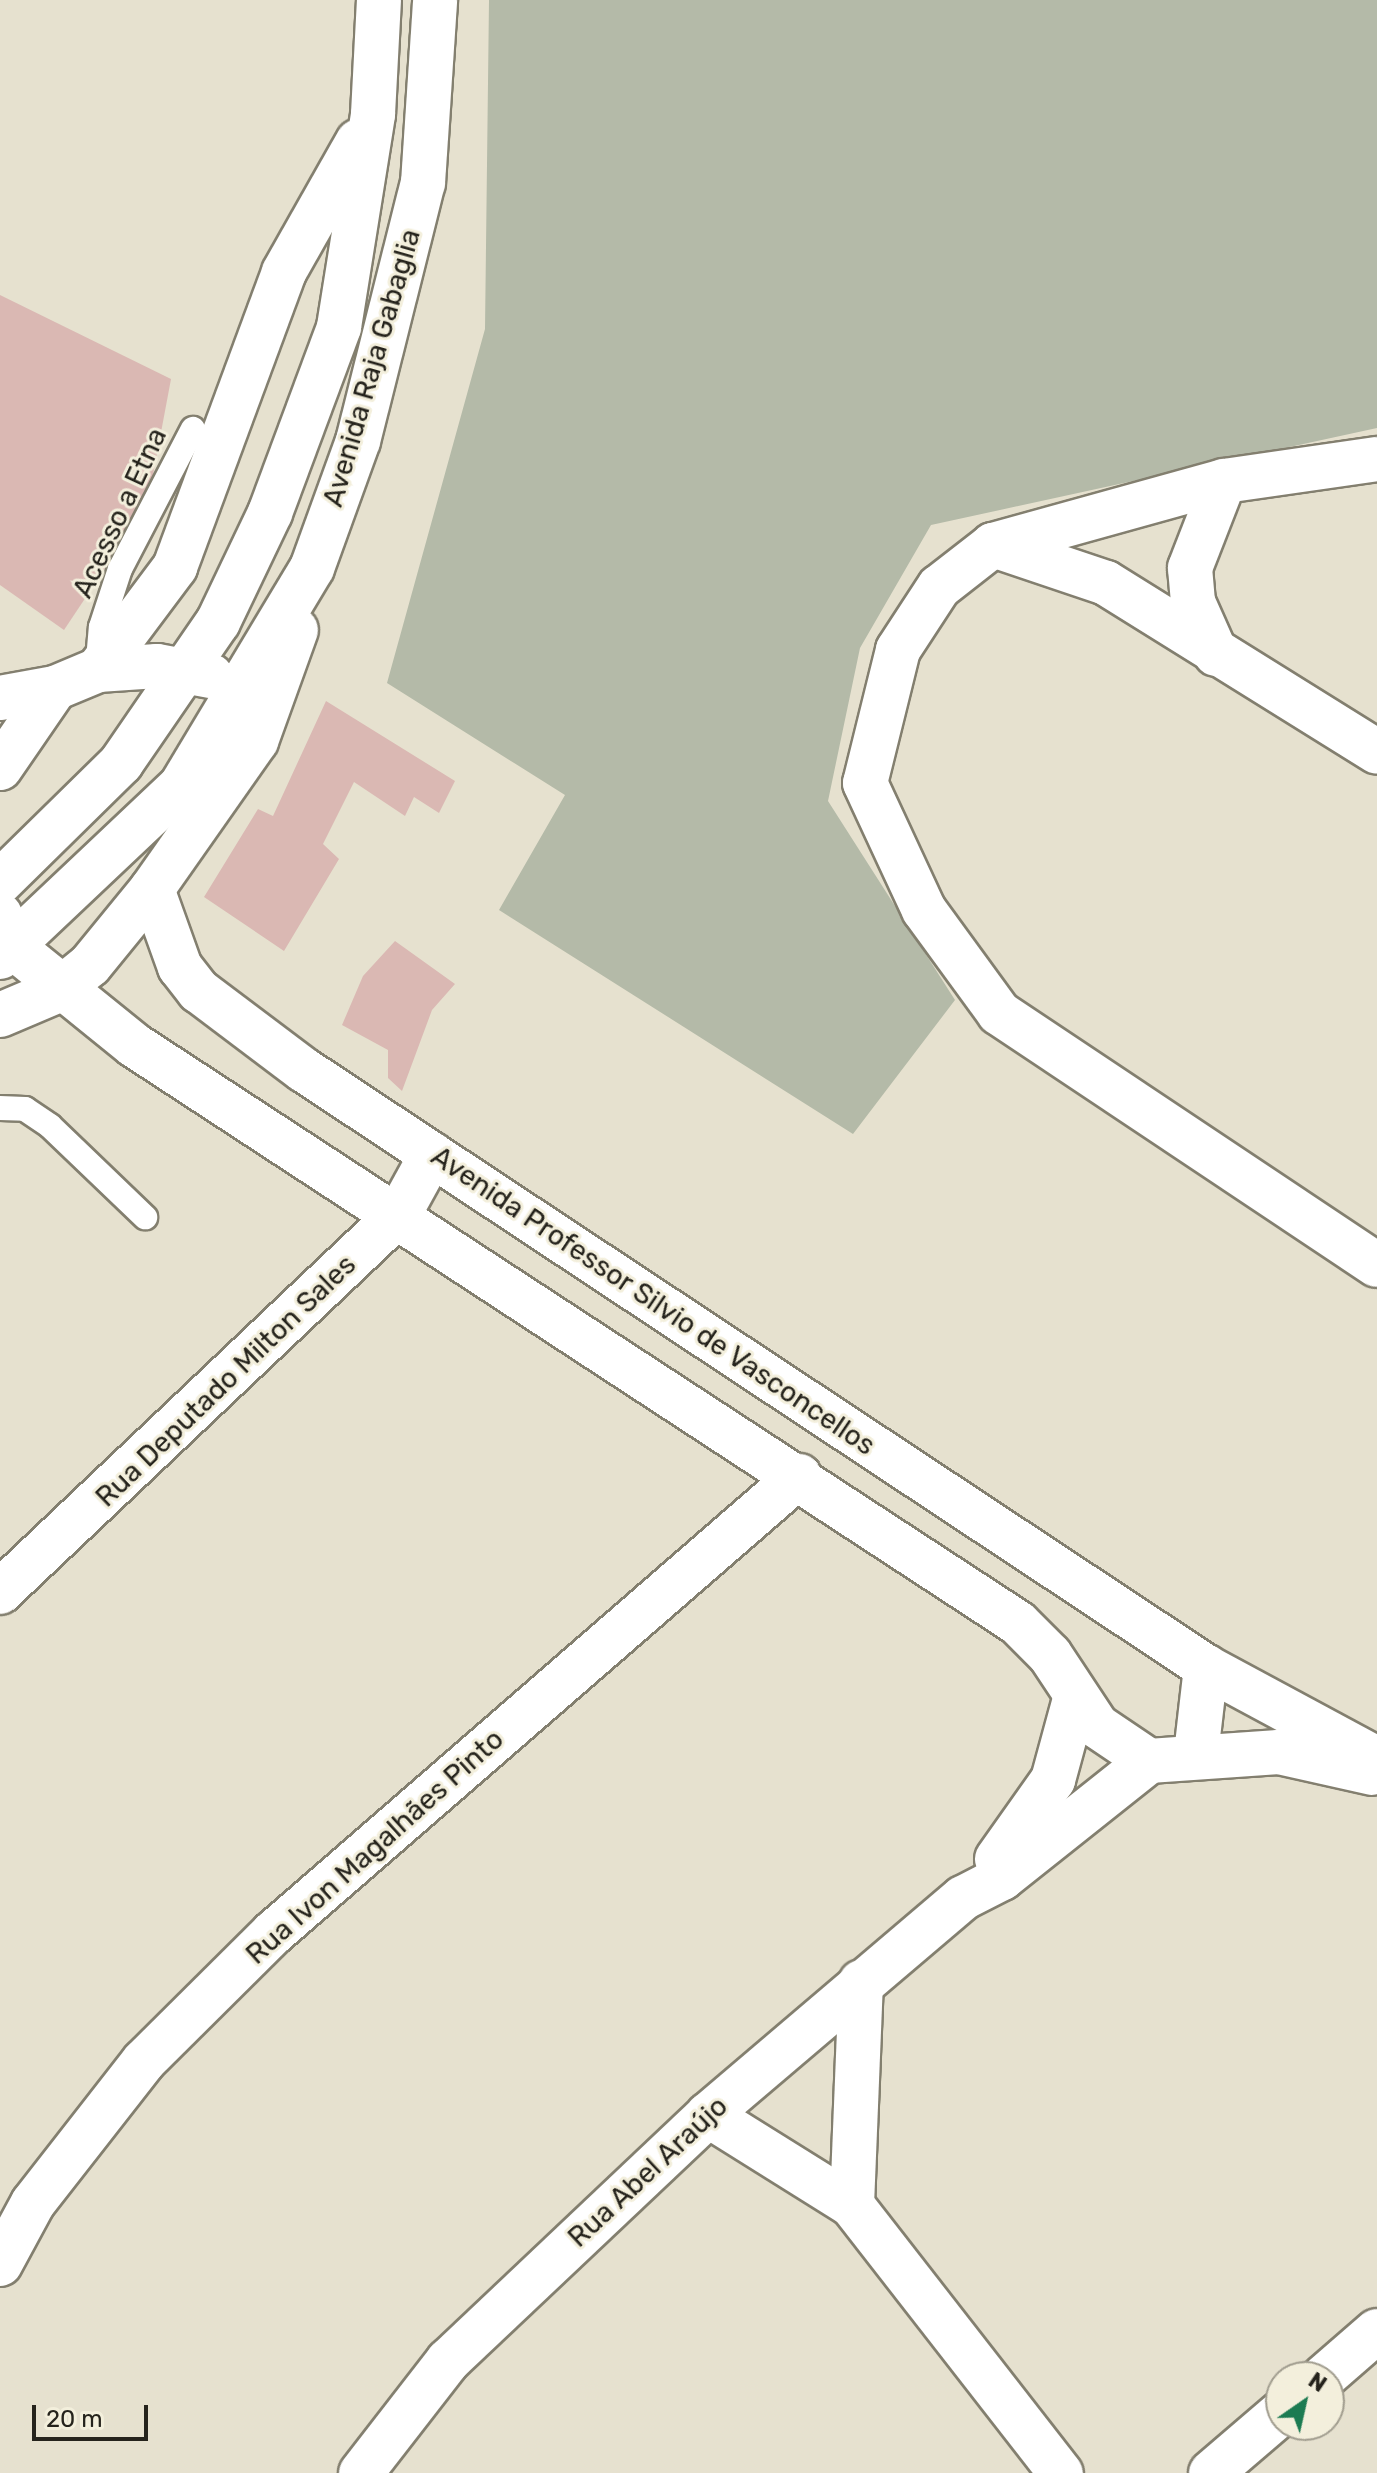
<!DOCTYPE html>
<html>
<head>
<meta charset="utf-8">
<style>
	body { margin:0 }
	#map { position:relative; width:1377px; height:2473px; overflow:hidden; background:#e6e1cf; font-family:Rubik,sans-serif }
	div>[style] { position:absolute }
	.green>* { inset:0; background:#b4baa8 }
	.building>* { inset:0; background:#dab8b3 }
	.roads { filter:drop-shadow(2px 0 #837f6f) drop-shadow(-2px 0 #837f6f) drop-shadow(0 2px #837f6f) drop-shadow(0 -2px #837f6f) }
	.lane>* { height:24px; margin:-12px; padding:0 12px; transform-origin:12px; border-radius:12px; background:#fff }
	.street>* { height:44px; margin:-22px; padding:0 22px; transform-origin:22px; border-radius:22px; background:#fff }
	.secondary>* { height:44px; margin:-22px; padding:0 22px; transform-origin:22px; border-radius:22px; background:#fff }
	span { translate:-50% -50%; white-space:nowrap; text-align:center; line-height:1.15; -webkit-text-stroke:6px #f3efdc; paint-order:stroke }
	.street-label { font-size:28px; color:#25231c }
	.north { position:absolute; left:1265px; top:2361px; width:80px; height:80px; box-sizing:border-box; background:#f3efdc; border:2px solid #a19d8f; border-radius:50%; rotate:34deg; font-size:22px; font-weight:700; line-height:32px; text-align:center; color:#25231c }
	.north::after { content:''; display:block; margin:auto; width:28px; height:36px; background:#1c7b52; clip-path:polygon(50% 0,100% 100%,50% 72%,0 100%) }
	.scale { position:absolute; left:32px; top:2405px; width:116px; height:36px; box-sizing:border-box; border:4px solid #25231c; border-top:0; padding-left:10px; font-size:24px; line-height:28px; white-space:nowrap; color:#25231c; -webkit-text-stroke:6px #f3efdc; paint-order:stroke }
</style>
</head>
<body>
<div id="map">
	<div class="green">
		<div style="clip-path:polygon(489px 0,1377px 0,1377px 428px,931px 525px,860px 648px,828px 801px,955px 1000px,853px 1134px,499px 910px,565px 795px,387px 683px,485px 329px)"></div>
	</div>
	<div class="building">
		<div style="clip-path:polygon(0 295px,171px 379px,152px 480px,134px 525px,64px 630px,0 585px)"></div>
		<div style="clip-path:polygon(326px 701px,455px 781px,439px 813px,414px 797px,405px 816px,354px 782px,323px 844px,339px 859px,284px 951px,204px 897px,258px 809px,273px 816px)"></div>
		<div style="clip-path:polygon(395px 941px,455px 984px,432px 1010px,402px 1091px,388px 1078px,388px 1050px,342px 1025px,363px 976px)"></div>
	</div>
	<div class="roads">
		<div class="lane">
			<div style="left:98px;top:660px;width:33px;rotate:-85deg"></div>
			<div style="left:101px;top:627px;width:61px;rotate:-71.9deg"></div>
			<div style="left:120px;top:569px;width:158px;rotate:-62.5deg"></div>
			<div style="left:0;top:1108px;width:25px;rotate:2deg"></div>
			<div style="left:25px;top:1109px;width:30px;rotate:34deg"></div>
			<div style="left:50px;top:1126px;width:132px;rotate:43.8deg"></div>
		</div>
		<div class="street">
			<div style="left:1377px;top:459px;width:155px;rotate:171.8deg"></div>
			<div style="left:1224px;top:481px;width:240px;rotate:164.5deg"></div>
			<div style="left:993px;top:545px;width:68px;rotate:142.1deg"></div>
			<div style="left:939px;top:587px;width:75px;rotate:123.1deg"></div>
			<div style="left:898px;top:650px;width:137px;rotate:103.9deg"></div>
			<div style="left:865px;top:783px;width:140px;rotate:65.1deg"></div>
			<div style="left:924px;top:910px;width:127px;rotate:53.9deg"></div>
			<div style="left:999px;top:1013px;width:454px;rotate:33.7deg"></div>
			<div style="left:993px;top:545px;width:119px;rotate:18.6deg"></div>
			<div style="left:1106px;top:583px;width:319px;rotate:31.9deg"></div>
			<div style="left:1216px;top:654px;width:57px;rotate:-113.9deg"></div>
			<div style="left:1193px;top:602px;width:34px;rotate:-95deg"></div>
			<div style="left:1190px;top:568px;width:93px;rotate:-68.7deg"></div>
			<div style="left:0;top:1592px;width:550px;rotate:-43.45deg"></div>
			<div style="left:399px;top:1214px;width:68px;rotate:-61.2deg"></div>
			<div style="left:708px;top:2115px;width:170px;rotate:32deg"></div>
			<div style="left:852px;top:2205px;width:340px;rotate:52.1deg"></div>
			<div style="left:852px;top:2205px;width:223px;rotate:-87.7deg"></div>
			<div style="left:0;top:2264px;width:69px;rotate:-61.6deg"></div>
			<div style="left:33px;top:2203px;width:180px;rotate:-52deg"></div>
			<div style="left:144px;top:2061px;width:182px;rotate:-44.8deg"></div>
			<div style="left:273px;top:1933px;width:697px;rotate:-40.98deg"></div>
			<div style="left:1324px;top:2377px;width:70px;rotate:-41deg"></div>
			<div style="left:361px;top:2473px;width:142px;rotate:-52.2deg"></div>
			<div style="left:448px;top:2361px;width:358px;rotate:-43.4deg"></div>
			<div style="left:708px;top:2115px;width:335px;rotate:-40.4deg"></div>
			<div style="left:1211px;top:2473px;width:92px;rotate:-40.6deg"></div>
		</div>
		<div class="secondary">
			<div style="left:98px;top:670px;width:129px;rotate:-53.2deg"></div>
			<div style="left:175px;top:567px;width:314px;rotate:-69.7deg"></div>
			<div style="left:284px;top:272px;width:150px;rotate:-60.5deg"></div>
			<div style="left:0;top:698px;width:56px;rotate:-10.3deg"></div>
			<div style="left:0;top:768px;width:97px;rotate:-55.5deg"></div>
			<div style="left:55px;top:688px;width:47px;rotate:-22.7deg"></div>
			<div style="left:98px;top:670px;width:59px;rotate:-3.9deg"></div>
			<div style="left:157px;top:666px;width:55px;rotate:10.5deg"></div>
			<div style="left:0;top:882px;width:170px;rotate:-44.5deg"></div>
			<div style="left:121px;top:763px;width:171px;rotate:-55.5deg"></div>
			<div style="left:218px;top:622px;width:121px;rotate:-64.5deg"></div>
			<div style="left:270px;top:513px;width:198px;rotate:-69.6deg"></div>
			<div style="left:339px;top:327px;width:216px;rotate:-80.9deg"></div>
			<div style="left:373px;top:114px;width:114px;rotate:-87deg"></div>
			<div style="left:152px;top:889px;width:83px;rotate:70.3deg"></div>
			<div style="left:180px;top:967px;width:31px;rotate:52deg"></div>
			<div style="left:199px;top:991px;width:131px;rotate:37deg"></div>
			<div style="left:304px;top:1070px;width:1082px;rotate:33.5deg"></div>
			<div style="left:1206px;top:1667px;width:194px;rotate:28.3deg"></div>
			<div style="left:0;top:915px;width:35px;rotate:68deg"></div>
			<div style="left:13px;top:947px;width:156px;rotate:39deg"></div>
			<div style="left:134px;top:1045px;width:1056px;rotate:33.18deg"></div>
			<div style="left:1018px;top:1623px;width:45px;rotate:45deg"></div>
			<div style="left:1050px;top:1655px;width:85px;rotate:56.5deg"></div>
			<div style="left:1097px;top:1726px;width:63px;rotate:33.9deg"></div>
			<div style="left:0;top:957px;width:249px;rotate:-43.4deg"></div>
			<div style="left:181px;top:786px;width:254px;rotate:-59deg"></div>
			<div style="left:312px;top:568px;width:135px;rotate:-70.1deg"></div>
			<div style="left:358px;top:441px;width:266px;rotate:-75.9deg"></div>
			<div style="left:423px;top:183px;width:183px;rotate:-86.2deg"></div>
			<div style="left:0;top:1015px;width:64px;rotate:-23deg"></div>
			<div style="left:59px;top:990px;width:40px;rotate:-39deg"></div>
			<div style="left:90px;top:965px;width:98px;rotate:-50.8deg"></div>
			<div style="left:152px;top:889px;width:181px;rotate:-54.9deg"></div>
			<div style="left:256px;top:741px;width:118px;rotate:-70.2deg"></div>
			<div style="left:1196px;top:1754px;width:88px;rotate:-83.4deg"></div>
			<div style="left:997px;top:1859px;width:97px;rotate:-54.7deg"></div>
			<div style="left:1053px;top:1780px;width:84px;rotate:-74.8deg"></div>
			<div style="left:963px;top:1898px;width:44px;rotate:-27.1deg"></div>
			<div style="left:1002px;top:1878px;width:188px;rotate:-38.5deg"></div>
			<div style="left:1149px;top:1761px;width:130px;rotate:-4deg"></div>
			<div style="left:1279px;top:1752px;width:95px;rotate:12.7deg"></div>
		</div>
	</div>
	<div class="street-label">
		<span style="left:372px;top:368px;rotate:-74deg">Avenida Raja Gabaglia</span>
		<span style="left:120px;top:513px;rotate:-65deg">Acesso a Etna</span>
		<span style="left:653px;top:1301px;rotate:34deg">Avenida Professor Silvio de Vasconcellos</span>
		<span style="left:226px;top:1381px;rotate:-44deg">Rua Deputado Milton Sales</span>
		<span style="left:375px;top:1847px;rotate:-42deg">Rua Ivon Magalhães Pinto</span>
		<span style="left:648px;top:2172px;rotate:-43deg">Rua Abel Araújo</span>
	</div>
	<div class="north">N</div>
	<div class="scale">20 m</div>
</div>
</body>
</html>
